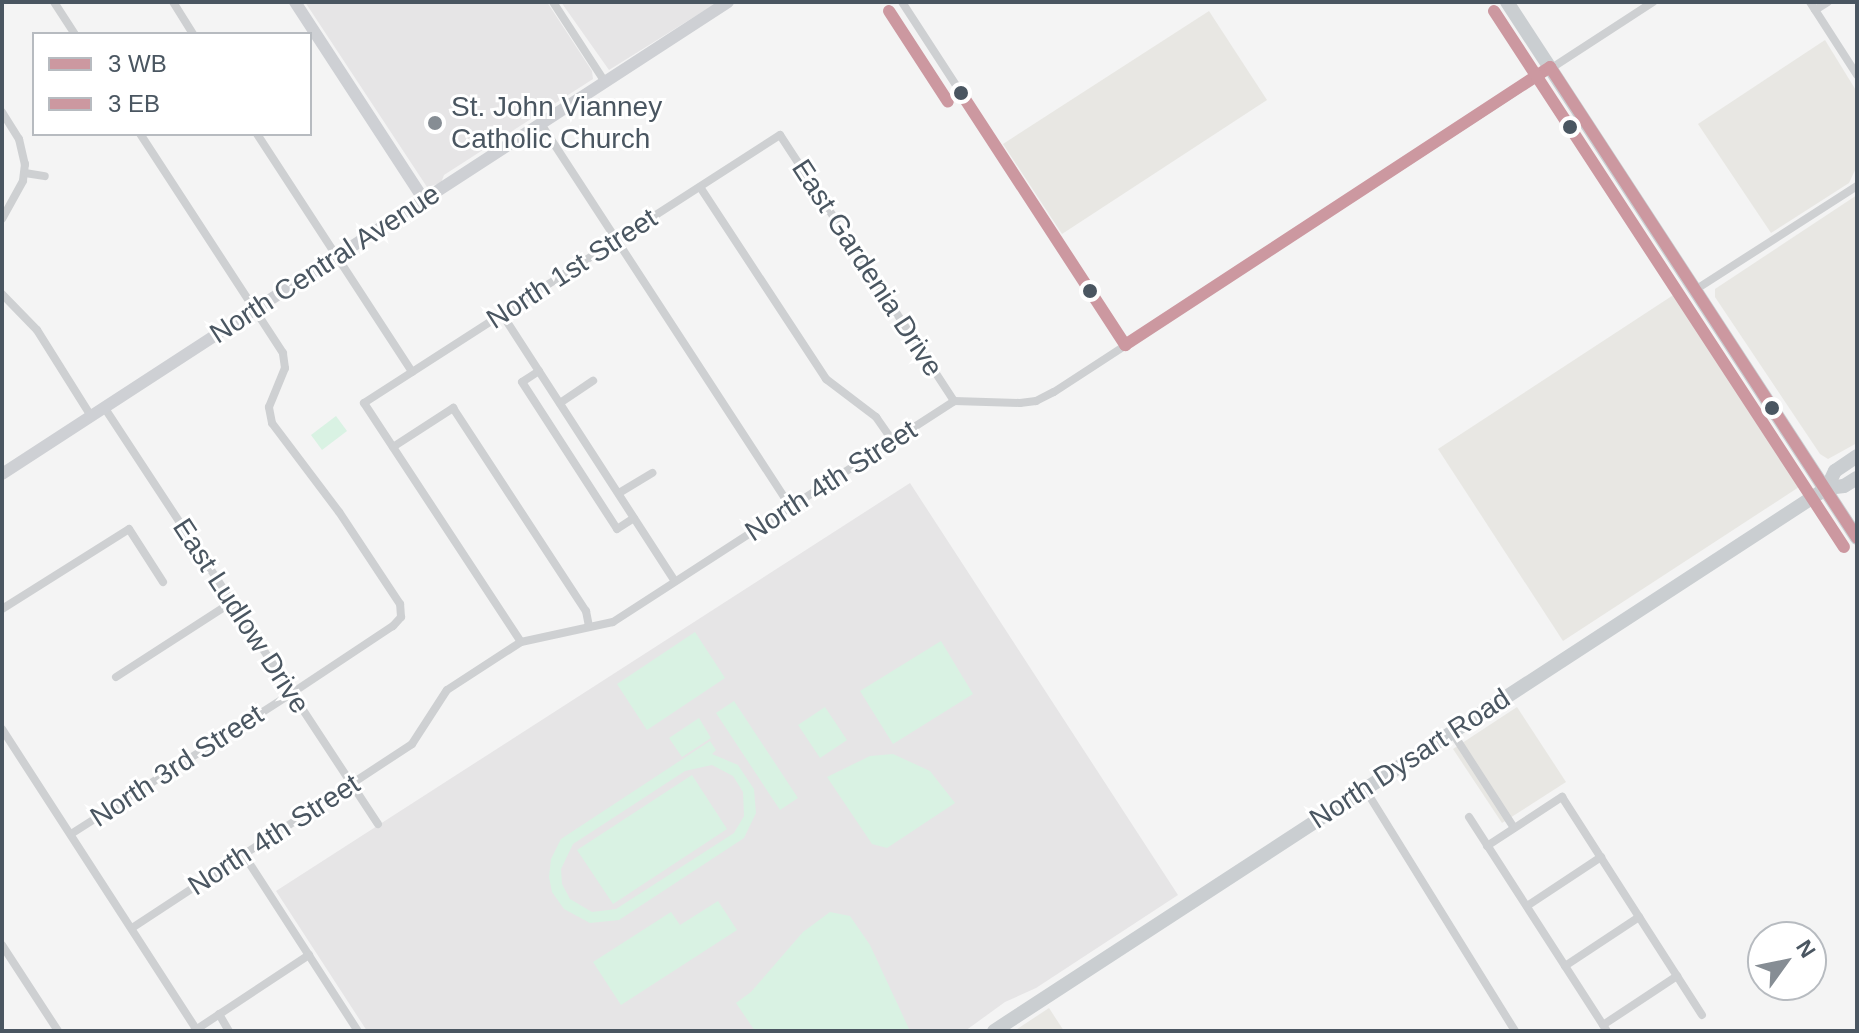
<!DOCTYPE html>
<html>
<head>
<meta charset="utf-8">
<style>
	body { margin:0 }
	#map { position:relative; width:1859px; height:1033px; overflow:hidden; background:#f4f4f4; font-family:Helvetica,sans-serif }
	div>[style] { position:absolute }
	.commercial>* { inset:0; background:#e8e7e3 }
	.education>* { inset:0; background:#e6e5e6 }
	.green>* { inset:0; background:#d9f2e3 }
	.street>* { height:8px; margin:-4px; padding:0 4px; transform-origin:4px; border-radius:4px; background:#ced0d2 }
	.secondary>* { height:12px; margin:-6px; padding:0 6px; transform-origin:6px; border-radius:6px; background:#ced0d4 }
	.primary>* { height:14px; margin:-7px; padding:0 7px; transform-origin:7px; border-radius:7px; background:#caced1 }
	.bus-1>* { height:12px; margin:-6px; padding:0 6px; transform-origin:6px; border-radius:6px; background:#cc98a0 }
	.bus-2>* { height:12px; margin:-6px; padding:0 6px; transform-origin:6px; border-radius:6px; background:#cc98a0 }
	.dots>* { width:22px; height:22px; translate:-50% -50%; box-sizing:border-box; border:4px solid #fff; border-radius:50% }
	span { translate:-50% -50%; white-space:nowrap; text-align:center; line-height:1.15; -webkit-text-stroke:6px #fff; paint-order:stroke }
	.poi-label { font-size:28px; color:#4a5661 }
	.left { translate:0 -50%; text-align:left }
	.street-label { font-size:28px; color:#4a5661 }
	.frame { position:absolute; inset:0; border:4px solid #4a5661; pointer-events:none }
	.legend { position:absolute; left:32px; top:32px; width:280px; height:104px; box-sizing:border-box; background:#fff; border:2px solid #b7bbc0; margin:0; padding:10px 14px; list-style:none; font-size:24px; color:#4a5661 }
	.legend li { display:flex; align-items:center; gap:16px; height:40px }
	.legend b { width:40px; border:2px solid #b7bbc0 }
	.north { position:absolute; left:1747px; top:921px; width:80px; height:80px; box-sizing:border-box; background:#fff; border:2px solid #b7bbc0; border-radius:50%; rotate:57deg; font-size:22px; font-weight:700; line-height:32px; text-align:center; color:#4a5661 }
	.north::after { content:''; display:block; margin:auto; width:28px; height:36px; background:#868d94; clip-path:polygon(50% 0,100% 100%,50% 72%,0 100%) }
</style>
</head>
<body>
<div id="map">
	<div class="commercial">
		<div style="clip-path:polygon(1209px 11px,1267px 100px,1062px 234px,1003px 144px)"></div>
		<div style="clip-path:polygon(1825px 40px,1857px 92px,1857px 166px,1849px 183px,1771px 233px,1698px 124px)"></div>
		<div style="clip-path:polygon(1857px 195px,1857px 443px,1828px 459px,1820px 454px,1715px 297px,1715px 289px)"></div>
		<div style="clip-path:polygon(1681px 290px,1799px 472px,1800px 482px,1799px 487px,1563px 641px,1438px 449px)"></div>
		<div style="clip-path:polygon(1517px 707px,1566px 782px,1502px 823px,1453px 749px)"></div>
		<div style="clip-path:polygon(1049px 1008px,1064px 1031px,1014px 1031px)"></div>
	</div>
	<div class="education">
		<div style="clip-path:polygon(305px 2px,547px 2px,592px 71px,593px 79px,444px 175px,441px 183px,427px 187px)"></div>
		<div style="clip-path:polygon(561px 2px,718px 2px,609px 70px)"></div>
		<div style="clip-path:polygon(910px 483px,1178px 895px,1036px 988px,1005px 1002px,965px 1031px,367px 1031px,276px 891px)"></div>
	</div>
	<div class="green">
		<div style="clip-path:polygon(336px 416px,347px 431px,322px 450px,311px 435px)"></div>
		<div style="clip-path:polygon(695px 632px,725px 678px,647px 730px,617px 684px)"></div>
		<div style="clip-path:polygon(941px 641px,973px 694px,893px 744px,860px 691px)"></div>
		<div style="clip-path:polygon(734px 701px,798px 798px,780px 810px,716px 713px)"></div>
		<div style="clip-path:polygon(825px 707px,847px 740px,820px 758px,798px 725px)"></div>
		<div style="clip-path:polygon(699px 718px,711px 738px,682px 757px,669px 738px)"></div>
		<div style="clip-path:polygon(evenodd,710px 741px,716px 750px,712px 754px,738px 765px,754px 789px,756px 813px,744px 838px,619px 920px,590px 923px,564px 909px,552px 892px,549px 877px,551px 859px,561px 839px,710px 741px,712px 765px,733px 776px,743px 792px,744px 816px,734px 833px,616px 909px,592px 912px,570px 899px,562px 884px,561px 869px,573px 844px,685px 771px,712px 765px)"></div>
		<div style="clip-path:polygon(893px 754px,930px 771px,955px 803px,887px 848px,872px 844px,827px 777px,870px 756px)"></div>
		<div style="clip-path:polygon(692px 775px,727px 829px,613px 904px,577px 850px)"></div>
		<div style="clip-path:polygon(718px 901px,737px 930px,621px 1005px,593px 962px,671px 912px,680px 925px)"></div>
		<div style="clip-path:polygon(830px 912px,850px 916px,870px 945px,910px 1031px,755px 1031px,736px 1003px,751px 992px,803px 932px)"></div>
	</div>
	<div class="street">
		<div style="left:54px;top:2px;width:38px;rotate:57deg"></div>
		<div style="left:173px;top:2px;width:38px;rotate:58deg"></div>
		<div style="left:553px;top:2px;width:95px;rotate:57deg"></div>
		<div style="left:902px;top:2px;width:409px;rotate:57deg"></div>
		<div style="left:1810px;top:2px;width:87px;rotate:57.2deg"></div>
		<div style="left:1815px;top:10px;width:15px;rotate:-32deg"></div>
		<div style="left:2px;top:112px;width:32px;rotate:58deg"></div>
		<div style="left:19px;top:139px;width:26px;rotate:77deg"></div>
		<div style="left:25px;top:164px;width:17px;rotate:97deg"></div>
		<div style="left:23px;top:181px;width:43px;rotate:118.9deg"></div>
		<div style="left:541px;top:124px;width:457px;rotate:56.9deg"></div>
		<div style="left:257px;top:134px;width:284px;rotate:56.9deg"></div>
		<div style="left:25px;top:173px;width:20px;rotate:9deg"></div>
		<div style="left:700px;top:187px;width:230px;rotate:56.7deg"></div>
		<div style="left:826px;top:379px;width:63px;rotate:37.2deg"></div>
		<div style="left:876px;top:417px;width:28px;rotate:55deg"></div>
		<div style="left:1695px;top:290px;width:193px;rotate:-32.7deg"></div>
		<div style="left:2px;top:294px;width:50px;rotate:45.8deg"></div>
		<div style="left:37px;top:330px;width:102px;rotate:57.9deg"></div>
		<div style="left:502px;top:314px;width:318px;rotate:57.1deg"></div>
		<div style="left:539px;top:371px;width:20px;rotate:147deg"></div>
		<div style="left:522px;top:382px;width:175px;rotate:57.1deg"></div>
		<div style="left:617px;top:529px;width:20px;rotate:-33deg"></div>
		<div style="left:560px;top:403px;width:40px;rotate:-34deg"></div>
		<div style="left:104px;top:407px;width:499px;rotate:56.7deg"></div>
		<div style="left:393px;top:447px;width:72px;rotate:-33deg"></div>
		<div style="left:453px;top:408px;width:243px;rotate:56.8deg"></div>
		<div style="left:586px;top:611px;width:15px;rotate:79deg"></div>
		<div style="left:619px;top:493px;width:39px;rotate:-31deg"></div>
		<div style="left:2px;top:609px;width:150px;rotate:-32.2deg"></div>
		<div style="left:129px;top:529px;width:63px;rotate:57.3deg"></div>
		<div style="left:521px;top:642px;width:286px;rotate:-123.3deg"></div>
		<div style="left:364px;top:403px;width:495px;rotate:-32.8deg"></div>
		<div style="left:780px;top:135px;width:318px;rotate:56.8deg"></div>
		<div style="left:116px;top:677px;width:138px;rotate:-32.9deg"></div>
		<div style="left:2px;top:729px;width:357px;rotate:57.1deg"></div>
		<div style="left:1452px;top:732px;width:114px;rotate:57.1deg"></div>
		<div style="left:1365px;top:789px;width:285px;rotate:58.2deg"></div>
		<div style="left:1469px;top:817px;width:255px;rotate:57.2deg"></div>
		<div style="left:71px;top:834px;width:262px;rotate:-32.5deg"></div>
		<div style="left:292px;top:693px;width:121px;rotate:-33.6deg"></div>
		<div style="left:393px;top:626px;width:12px;rotate:-48deg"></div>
		<div style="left:401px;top:617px;width:13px;rotate:-94deg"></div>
		<div style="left:400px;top:604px;width:110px;rotate:-123.5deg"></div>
		<div style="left:339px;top:512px;width:111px;rotate:-127deg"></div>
		<div style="left:272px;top:423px;width:16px;rotate:-101deg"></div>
		<div style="left:269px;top:407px;width:42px;rotate:-67.7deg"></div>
		<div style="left:285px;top:368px;width:15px;rotate:-98deg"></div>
		<div style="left:283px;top:353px;width:262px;rotate:-123.1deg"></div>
		<div style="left:1487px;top:846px;width:90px;rotate:-33.2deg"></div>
		<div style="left:1562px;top:797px;width:259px;rotate:57.3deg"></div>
		<div style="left:244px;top:855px;width:210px;rotate:57.1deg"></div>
		<div style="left:1527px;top:906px;width:89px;rotate:-33.5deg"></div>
		<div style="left:132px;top:928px;width:335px;rotate:-33.3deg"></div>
		<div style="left:412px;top:744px;width:64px;rotate:-57.1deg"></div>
		<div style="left:447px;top:690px;width:88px;rotate:-33deg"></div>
		<div style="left:521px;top:642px;width:94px;rotate:-12.3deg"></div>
		<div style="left:613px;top:622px;width:406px;rotate:-32.9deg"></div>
		<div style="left:954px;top:401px;width:66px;rotate:1.7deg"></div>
		<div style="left:1020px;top:403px;width:16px;rotate:-7deg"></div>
		<div style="left:1036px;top:401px;width:20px;rotate:-27deg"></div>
		<div style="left:1054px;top:392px;width:715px;rotate:-33.07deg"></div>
		<div style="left:2px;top:945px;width:103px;rotate:56.9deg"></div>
		<div style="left:1565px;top:966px;width:89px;rotate:-33.5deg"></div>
		<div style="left:219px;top:1014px;width:20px;rotate:60deg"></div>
		<div style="left:1603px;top:1025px;width:89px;rotate:-33.5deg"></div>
		<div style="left:194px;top:1031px;width:138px;rotate:-33.5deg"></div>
	</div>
	<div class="secondary">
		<div style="left:295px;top:2px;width:236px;rotate:56.9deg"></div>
		<div style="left:2px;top:474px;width:866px;rotate:-33.03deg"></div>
	</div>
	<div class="primary">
		<div style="left:1507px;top:2px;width:640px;rotate:56.86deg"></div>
		<div style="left:1827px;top:488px;width:19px;rotate:-65deg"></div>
		<div style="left:1835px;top:471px;width:27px;rotate:-34deg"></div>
		<div style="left:994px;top:1031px;width:994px;rotate:-33.1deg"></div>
		<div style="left:1827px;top:488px;width:17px;rotate:-7deg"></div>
		<div style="left:1844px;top:486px;width:15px;rotate:-32deg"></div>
	</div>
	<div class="bus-1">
		<div style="left:961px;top:93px;width:301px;rotate:56.9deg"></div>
		<div style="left:1125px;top:345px;width:508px;rotate:-33.19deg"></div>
		<div style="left:1550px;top:67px;width:562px;rotate:56.9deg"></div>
	</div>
	<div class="bus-2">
		<div style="left:889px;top:11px;width:108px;rotate:57deg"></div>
		<div style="left:1494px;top:11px;width:640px;rotate:56.86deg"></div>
	</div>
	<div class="dots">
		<div style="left:961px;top:93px;background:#4a5661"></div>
		<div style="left:435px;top:123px;background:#868d94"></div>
		<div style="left:1570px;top:127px;background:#4a5661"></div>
		<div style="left:1090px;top:291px;background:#4a5661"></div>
		<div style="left:1772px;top:408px;background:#4a5661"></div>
	</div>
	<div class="poi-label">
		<span class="left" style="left:451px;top:123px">St. John Vianney<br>Catholic Church</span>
	</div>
	<div class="street-label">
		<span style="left:325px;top:264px;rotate:-33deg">North Central Avenue</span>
		<span style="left:867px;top:268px;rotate:57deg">East Gardenia Drive</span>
		<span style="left:572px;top:269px;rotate:-33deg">North 1st Street</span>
		<span style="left:831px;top:481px;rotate:-33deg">North 4th Street</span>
		<span style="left:241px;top:616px;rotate:57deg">East Ludlow Drive</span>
		<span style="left:1410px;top:759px;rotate:-33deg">North Dysart Road</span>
		<span style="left:177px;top:766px;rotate:-33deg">North 3rd Street</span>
		<span style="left:274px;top:835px;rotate:-33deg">North 4th Street</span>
	</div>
	<div class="frame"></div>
	<ul class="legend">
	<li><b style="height:10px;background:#cc98a0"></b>3 WB</li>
	<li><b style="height:10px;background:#cc98a0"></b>3 EB</li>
	</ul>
	<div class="north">N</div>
</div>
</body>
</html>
